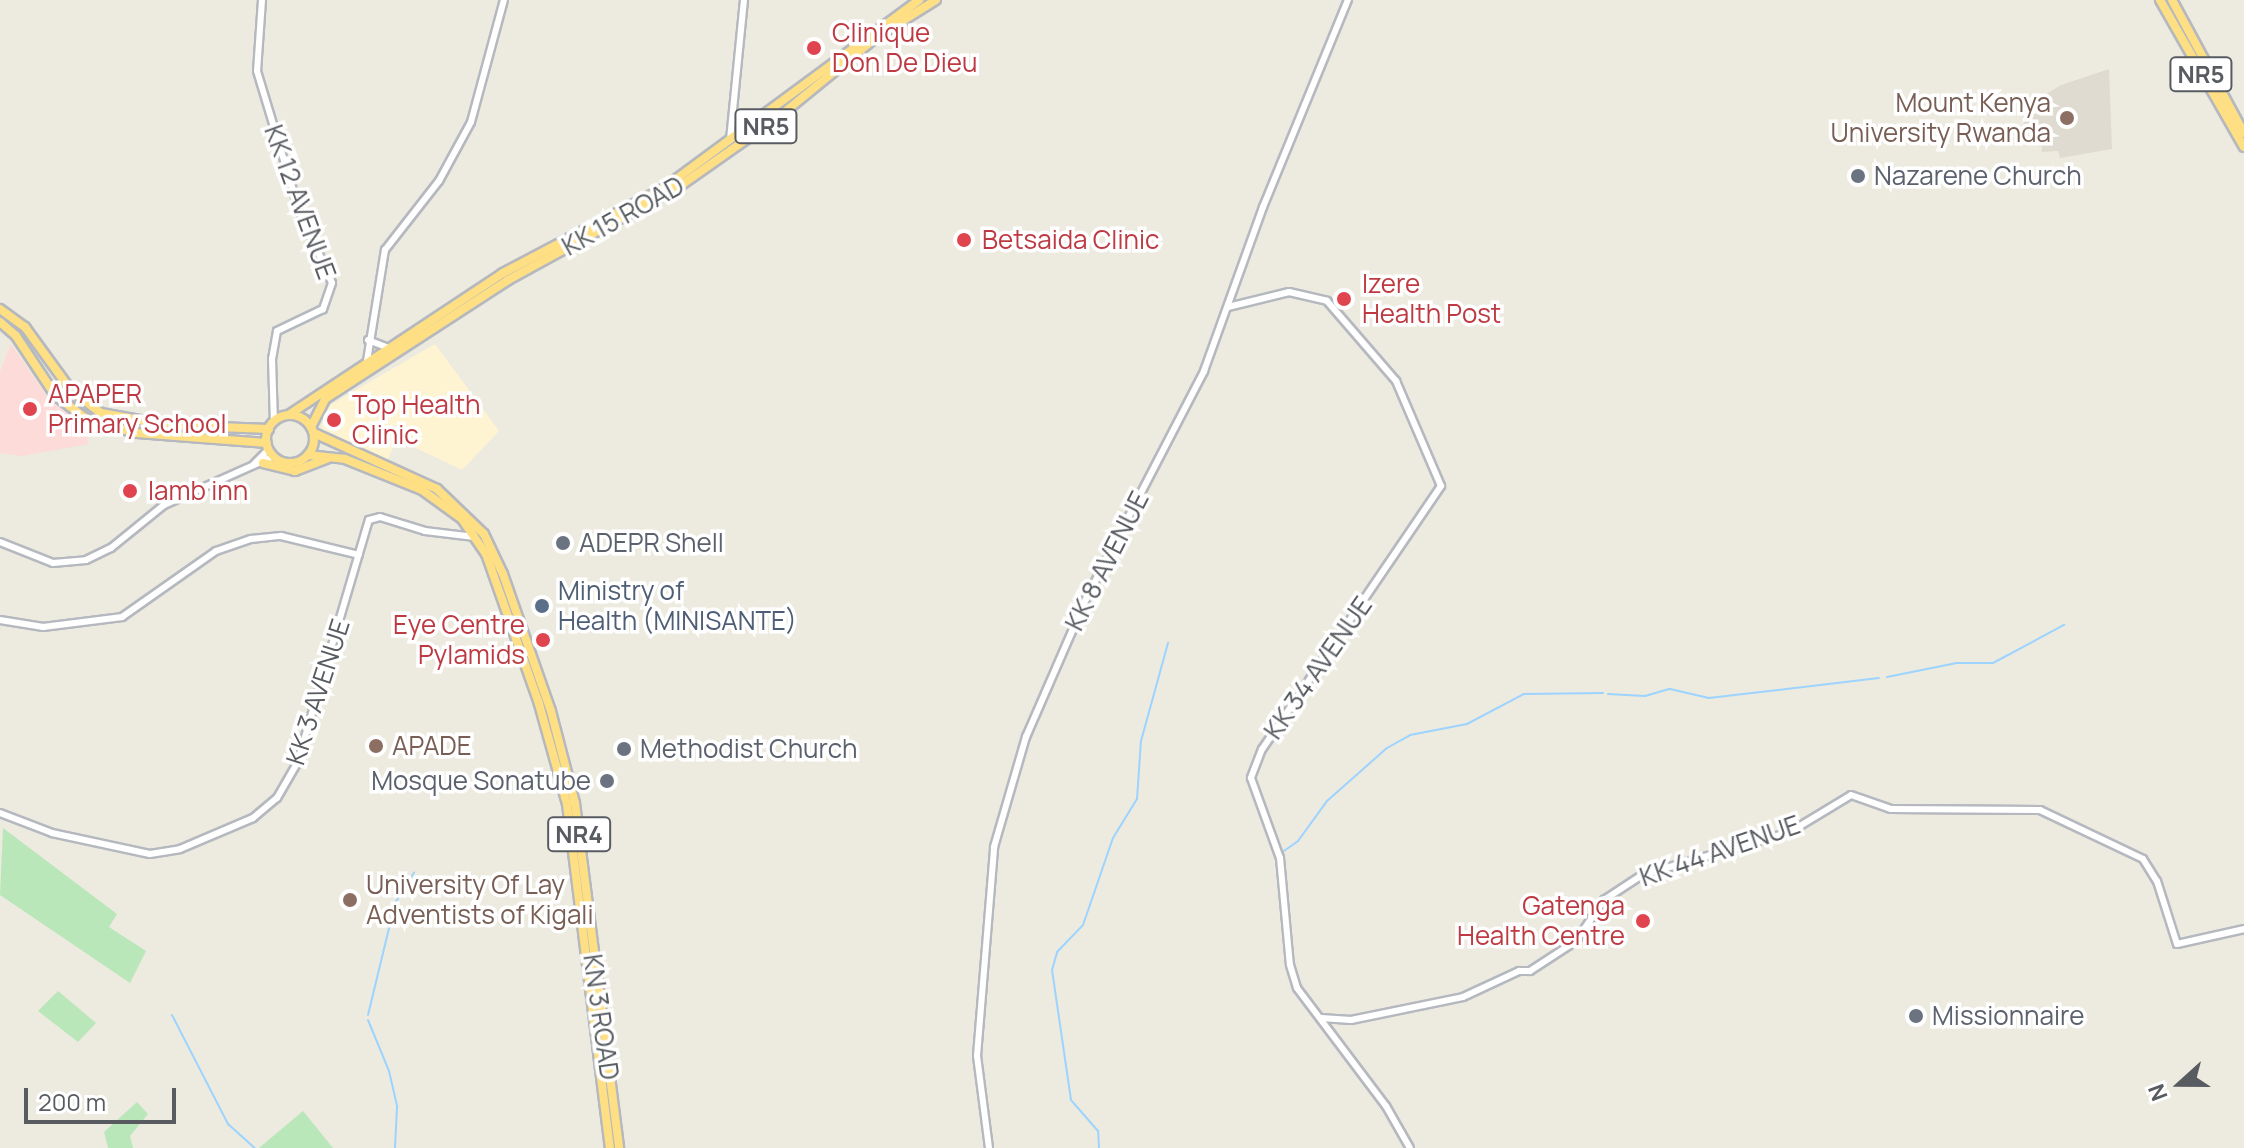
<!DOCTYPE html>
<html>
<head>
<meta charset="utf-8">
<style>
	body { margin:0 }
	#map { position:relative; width:2244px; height:1148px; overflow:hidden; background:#edeadf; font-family:Manrope,sans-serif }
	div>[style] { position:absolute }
	.commercial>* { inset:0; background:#fff4d1 }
	.education>* { inset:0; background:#dfdbd0 }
	.medical>* { inset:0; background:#fcdbd8 }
	.green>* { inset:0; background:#b9e7b9 }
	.stream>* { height:2px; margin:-1px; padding:0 1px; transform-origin:1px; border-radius:1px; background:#9cd4ff }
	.roads { filter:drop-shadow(2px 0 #b5b9bf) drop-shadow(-2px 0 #b5b9bf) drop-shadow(0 2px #b5b9bf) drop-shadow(0 -2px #b5b9bf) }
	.secondary>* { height:6px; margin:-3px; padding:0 3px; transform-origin:3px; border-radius:3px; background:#fff }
	.highway>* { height:8px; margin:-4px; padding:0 4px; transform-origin:4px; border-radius:4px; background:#ffdf83 }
	.highway>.ring { margin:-4px; padding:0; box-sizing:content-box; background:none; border:8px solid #ffdf83; border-radius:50% }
	.dots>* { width:22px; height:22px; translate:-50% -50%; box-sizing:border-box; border:4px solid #fff; border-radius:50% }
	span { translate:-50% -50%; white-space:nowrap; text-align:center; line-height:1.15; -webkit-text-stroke:7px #fff; paint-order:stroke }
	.shield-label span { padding:2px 6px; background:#fff; border:2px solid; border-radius:6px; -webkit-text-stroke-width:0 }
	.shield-label { font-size:24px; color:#585c61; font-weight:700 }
	.health-label { font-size:26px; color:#be3a42 }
	.left { translate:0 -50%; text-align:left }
	.right { translate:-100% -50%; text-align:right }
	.education-label { font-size:26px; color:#785e54 }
	.worship-label { font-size:26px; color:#5b616d }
	.street-label { font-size:26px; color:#585c61 }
	.service-label { font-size:26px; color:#4e5e75 }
	.north { position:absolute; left:2140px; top:1044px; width:80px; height:80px; -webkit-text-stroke:6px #fff; paint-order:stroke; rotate:249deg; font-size:22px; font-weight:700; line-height:32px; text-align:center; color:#585c61 }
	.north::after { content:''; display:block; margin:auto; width:28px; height:36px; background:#585c61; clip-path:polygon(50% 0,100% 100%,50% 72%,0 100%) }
	.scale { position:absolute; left:24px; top:1088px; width:152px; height:36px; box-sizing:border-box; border:4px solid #585c61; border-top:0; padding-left:10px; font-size:24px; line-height:28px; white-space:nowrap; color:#585c61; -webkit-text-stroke:6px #fff; paint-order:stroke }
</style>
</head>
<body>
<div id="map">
	<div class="commercial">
		<div style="clip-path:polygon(435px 344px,499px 431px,462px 470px,397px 439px,385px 465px,320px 435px,325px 408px)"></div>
	</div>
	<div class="education">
		<div style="clip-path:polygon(2109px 69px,2112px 149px,2060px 158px,2058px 151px,2042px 152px,2040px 127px,2025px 127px,2022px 109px,2061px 85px)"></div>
	</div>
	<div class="medical">
		<div style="clip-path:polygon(11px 344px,49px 399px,87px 429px,88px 444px,22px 456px,0 453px,0 372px)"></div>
	</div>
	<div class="green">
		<div style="clip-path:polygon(3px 828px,117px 914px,109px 927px,146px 951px,130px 983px,0 895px)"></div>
		<div style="clip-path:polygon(58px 991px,96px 1023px,78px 1042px,38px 1011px)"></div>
		<div style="clip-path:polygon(137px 1102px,148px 1114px,130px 1136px,133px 1148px,108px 1148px,104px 1132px)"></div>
		<div style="clip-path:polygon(303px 1111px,333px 1148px,259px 1148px)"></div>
	</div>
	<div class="stream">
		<div style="left:1887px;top:677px;width:71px;rotate:-11.3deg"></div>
		<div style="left:1957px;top:663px;width:36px"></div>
		<div style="left:1993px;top:663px;width:81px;rotate:-28.2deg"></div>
		<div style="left:1608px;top:694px;width:37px;rotate:3deg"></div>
		<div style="left:1645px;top:696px;width:26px;rotate:-16deg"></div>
		<div style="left:1670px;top:689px;width:40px;rotate:13deg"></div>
		<div style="left:1709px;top:698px;width:171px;rotate:-6.7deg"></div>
		<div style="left:1281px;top:853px;width:21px;rotate:-35deg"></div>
		<div style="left:1298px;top:841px;width:49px;rotate:-54.1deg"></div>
		<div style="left:1327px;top:801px;width:80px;rotate:-41.5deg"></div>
		<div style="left:1387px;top:748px;width:26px;rotate:-29deg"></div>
		<div style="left:1410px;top:735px;width:58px;rotate:-10.9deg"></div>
		<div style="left:1467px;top:724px;width:64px;rotate:-27.8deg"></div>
		<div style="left:1524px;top:694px;width:79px;rotate:-0.7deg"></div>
		<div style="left:172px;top:1015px;width:123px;rotate:62.8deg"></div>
		<div style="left:228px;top:1124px;width:36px;rotate:42deg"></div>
		<div style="left:368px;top:1015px;width:115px;rotate:-76.4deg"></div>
		<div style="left:395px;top:903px;width:36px;rotate:-58deg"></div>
		<div style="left:368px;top:1020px;width:55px;rotate:67.6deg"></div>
		<div style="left:389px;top:1071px;width:37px;rotate:77deg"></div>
		<div style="left:397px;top:1107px;width:41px;rotate:92.8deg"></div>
		<div style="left:1099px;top:1148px;width:17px;rotate:-93deg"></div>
		<div style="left:1098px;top:1131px;width:41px;rotate:-131.1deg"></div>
		<div style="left:1071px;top:1100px;width:131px;rotate:-98.3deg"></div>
		<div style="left:1052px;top:970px;width:19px;rotate:-74deg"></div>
		<div style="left:1057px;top:952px;width:37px;rotate:-46deg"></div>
		<div style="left:1083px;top:925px;width:92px;rotate:-71deg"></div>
		<div style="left:1113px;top:838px;width:46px;rotate:-58.4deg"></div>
		<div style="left:1137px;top:799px;width:58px;rotate:-86.1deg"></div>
		<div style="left:1141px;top:741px;width:102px;rotate:-74.6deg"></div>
	</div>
	<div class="roads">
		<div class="secondary">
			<div style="left:262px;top:0;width:71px;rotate:94deg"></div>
			<div style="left:257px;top:71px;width:142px;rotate:73.2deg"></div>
			<div style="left:298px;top:207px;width:83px;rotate:65.9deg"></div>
			<div style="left:332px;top:283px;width:28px;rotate:109deg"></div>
			<div style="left:323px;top:309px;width:51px;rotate:154.4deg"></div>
			<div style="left:277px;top:331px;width:28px;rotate:100deg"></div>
			<div style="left:272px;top:359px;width:62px;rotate:88.2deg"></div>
			<div style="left:730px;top:140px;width:141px;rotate:-84.3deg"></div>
			<div style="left:1228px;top:307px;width:63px;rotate:-13.8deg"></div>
			<div style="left:1289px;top:292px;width:39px;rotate:13deg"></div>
			<div style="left:1327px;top:301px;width:106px;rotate:49.2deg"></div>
			<div style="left:1396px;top:381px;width:114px;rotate:66.8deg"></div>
			<div style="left:1441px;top:486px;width:318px;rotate:124.2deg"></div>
			<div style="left:1262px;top:749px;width:31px;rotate:111deg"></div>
			<div style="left:1251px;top:778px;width:85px;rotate:70.1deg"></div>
			<div style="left:1280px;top:858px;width:107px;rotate:84.7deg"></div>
			<div style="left:1290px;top:965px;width:24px;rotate:73deg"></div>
			<div style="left:1297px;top:988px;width:148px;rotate:53deg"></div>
			<div style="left:1386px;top:1106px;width:48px;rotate:60.3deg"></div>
			<div style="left:368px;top:340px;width:25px;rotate:21deg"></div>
			<div style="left:366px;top:367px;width:119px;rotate:-80.8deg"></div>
			<div style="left:385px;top:250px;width:88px;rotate:-52deg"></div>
			<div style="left:439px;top:181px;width:67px;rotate:-61.5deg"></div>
			<div style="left:471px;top:122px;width:126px;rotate:-74.9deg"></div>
			<div style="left:254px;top:464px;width:21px;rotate:-45deg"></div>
			<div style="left:0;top:542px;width:57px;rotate:21.6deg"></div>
			<div style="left:53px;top:563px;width:33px;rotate:-5deg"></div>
			<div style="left:86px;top:560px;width:28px;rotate:-26deg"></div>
			<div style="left:111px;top:548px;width:68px;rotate:-39.1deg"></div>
			<div style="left:164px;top:505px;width:120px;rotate:-24deg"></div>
			<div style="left:0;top:620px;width:44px;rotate:9.2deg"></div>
			<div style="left:43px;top:627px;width:80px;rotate:-7.2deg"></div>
			<div style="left:122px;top:617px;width:115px;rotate:-35.1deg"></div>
			<div style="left:216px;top:551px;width:37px;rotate:-19deg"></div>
			<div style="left:251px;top:539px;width:30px;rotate:-6deg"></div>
			<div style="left:281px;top:536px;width:80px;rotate:13.7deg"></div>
			<div style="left:0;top:813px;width:56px;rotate:21deg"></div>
			<div style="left:52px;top:833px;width:100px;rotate:12.1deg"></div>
			<div style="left:150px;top:854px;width:30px;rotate:-9deg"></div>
			<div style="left:180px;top:849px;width:79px;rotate:-23deg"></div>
			<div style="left:253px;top:818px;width:31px;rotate:-40deg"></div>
			<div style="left:277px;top:798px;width:39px;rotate:-60deg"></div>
			<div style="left:297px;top:764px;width:254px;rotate:-73.6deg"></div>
			<div style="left:369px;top:520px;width:11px;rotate:-15deg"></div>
			<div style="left:380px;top:517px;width:47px;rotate:17.3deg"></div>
			<div style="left:425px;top:531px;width:50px;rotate:6.8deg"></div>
			<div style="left:1321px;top:1018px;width:30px;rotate:4deg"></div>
			<div style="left:1351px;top:1020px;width:114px;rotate:-11.6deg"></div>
			<div style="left:1463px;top:997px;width:62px;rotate:-24.9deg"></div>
			<div style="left:1519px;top:971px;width:11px"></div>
			<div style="left:1530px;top:971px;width:55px;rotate:-33.1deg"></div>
			<div style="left:1576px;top:941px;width:50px;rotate:-55.7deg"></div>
			<div style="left:1604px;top:900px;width:45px;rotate:-33.3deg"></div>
			<div style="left:1642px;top:875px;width:154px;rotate:-16.2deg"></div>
			<div style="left:1790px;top:832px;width:71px;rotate:-31.2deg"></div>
			<div style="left:1851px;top:795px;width:42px;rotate:19.3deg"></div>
			<div style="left:1891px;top:809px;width:149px;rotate:0.4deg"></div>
			<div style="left:2040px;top:810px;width:114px;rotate:25.4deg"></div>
			<div style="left:2143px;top:859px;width:26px;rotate:58deg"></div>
			<div style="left:2157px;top:881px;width:66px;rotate:72.4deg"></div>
			<div style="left:2177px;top:944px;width:69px;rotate:-12.6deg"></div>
			<div style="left:989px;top:1148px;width:93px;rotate:-97.4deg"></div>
			<div style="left:977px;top:1056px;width:210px;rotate:-85.3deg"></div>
			<div style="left:994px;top:847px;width:115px;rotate:-73.8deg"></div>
			<div style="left:1026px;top:737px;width:150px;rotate:-66.5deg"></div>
			<div style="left:1086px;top:599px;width:257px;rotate:-62.6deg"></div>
			<div style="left:1204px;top:371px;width:174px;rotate:-70.2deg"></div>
			<div style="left:1263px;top:207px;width:224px;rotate:-67.7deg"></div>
		</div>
		<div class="highway">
			<div style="left:2160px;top:0;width:169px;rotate:60.3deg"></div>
			<div style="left:2172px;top:0;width:151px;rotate:61.6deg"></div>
			<div style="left:0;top:309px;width:31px;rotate:36deg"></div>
			<div style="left:25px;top:327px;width:77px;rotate:54deg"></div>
			<div style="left:70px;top:389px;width:39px;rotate:38deg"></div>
			<div style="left:101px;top:413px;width:68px;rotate:10.2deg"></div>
			<div style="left:168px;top:425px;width:101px;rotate:2.3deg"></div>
			<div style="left:0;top:322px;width:21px;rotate:41deg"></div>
			<div style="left:16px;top:336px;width:71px;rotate:56.5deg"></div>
			<div style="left:55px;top:395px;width:43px;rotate:37.4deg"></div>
			<div style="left:89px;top:421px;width:49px;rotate:14deg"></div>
			<div style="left:137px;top:433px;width:130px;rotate:4.4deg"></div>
			<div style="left:290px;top:414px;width:255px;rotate:-33.5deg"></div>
			<div style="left:503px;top:273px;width:182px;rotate:-27.8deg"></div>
			<div style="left:664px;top:188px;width:317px;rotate:-36.4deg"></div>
			<div class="ring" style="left:266px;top:415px;width:40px;height:40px"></div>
			<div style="left:311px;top:427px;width:31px;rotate:-63deg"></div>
			<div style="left:325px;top:399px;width:218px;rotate:-33deg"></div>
			<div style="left:508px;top:280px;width:196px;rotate:-28.7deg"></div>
			<div style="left:680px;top:186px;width:123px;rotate:-35.1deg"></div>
			<div style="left:781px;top:115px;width:125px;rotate:-39.2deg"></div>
			<div style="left:878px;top:36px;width:68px;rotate:-31.8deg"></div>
			<div style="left:314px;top:433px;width:135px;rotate:24.5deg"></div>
			<div style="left:437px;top:489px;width:65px;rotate:43.8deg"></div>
			<div style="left:484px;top:534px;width:44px;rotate:64.6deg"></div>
			<div style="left:503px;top:574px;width:145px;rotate:70.7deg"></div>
			<div style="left:551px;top:711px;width:95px;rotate:75.4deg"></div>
			<div style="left:575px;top:803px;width:348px;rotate:82.7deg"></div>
			<div style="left:308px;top:455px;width:37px;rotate:6deg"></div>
			<div style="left:345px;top:459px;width:83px;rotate:21.9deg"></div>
			<div style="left:422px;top:490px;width:49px;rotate:35.9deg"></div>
			<div style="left:462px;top:519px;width:42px;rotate:55.6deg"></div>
			<div style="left:486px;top:554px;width:159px;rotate:70.5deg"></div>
			<div style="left:539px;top:704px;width:104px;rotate:74.4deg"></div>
			<div style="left:567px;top:804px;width:347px;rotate:82.9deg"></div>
			<div style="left:263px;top:463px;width:33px;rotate:14deg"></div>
			<div style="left:295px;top:471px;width:34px;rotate:-21deg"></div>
		</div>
	</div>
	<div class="dots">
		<div style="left:814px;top:48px;background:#e0444e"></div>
		<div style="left:2067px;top:118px;background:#8d6e63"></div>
		<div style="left:1858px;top:176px;background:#6b7280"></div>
		<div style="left:964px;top:240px;background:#e0444e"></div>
		<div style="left:1344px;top:299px;background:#e0444e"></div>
		<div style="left:30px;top:409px;background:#e0444e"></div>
		<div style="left:334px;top:420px;background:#e0444e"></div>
		<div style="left:130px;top:491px;background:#e0444e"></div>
		<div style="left:563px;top:543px;background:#6b7280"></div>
		<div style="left:542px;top:606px;background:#5c6f8a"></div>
		<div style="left:543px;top:640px;background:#e0444e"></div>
		<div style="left:376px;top:746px;background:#8d6e63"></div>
		<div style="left:624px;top:749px;background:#6b7280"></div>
		<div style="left:607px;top:781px;background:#6b7280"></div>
		<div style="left:350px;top:900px;background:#8d6e63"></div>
		<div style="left:1643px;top:921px;background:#e0444e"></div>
		<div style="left:1916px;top:1016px;background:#6b7280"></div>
	</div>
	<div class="shield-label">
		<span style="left:2201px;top:74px">NR5</span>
		<span style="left:766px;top:126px">NR5</span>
		<span style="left:579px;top:834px">NR4</span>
	</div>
	<div class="health-label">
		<span class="left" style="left:832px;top:48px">Clinique<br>Don De Dieu</span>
		<span class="left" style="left:982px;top:240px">Betsaida Clinic</span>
		<span class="left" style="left:1362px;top:299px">Izere<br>Health Post</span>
		<span class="left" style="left:48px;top:409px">APAPER<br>Primary School</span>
		<span class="left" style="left:352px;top:420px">Top Health<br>Clinic</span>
		<span class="left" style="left:148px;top:491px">lamb inn</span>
		<span class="right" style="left:525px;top:640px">Eye Centre<br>Pylamids</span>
		<span class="right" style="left:1625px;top:921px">Gatenga<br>Health Centre</span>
	</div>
	<div class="education-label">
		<span class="right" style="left:2051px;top:118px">Mount Kenya<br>University Rwanda</span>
		<span class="left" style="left:392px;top:746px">APADE</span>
		<span class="left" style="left:366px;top:900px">University Of Lay<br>Adventists of Kigali</span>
	</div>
	<div class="worship-label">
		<span class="left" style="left:1874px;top:176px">Nazarene Church</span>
		<span class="left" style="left:579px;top:543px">ADEPR Shell</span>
		<span class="left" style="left:640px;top:749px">Methodist Church</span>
		<span class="right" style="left:591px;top:781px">Mosque Sonatube</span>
		<span class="left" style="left:1932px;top:1016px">Missionnaire</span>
	</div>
	<div class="street-label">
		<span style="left:300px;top:202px;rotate:70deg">KK 12 AVENUE</span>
		<span style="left:623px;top:216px;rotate:-29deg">KK 15 ROAD</span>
		<span style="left:1107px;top:561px;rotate:-63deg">KK 8 AVENUE</span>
		<span style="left:1318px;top:668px;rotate:-55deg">KK 34 AVENUE</span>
		<span style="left:318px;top:692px;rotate:-72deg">KK 3 AVENUE</span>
		<span style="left:1720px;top:851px;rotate:-19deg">KK 44 AVENUE</span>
		<span style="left:601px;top:1017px;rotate:82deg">KN 3 ROAD</span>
	</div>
	<div class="service-label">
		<span class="left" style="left:558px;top:606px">Ministry of<br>Health (MINISANTE)</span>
	</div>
	<div class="north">N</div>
	<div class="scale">200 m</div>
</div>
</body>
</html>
